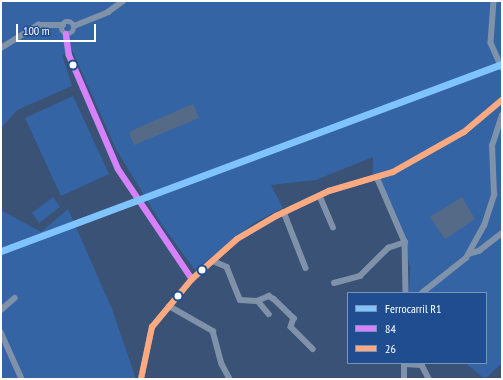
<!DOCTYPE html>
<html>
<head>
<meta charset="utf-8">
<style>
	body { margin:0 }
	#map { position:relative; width:503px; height:380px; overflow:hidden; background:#395276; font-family:"PT Sans Narrow",sans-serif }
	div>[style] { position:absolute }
	.green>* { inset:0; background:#3564a5 }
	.building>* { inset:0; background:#556a86 }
	.street>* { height:5.5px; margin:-2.75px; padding:0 2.75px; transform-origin:2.75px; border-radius:2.75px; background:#8092a9 }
	.street>.ring { margin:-2.75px; padding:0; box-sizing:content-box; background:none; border:5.5px solid #8092a9; border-radius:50% }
	.bus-1>* { height:6px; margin:-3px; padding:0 3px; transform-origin:3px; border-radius:3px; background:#d880ff }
	.bus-2>* { height:6px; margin:-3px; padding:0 3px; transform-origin:3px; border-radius:3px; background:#ffa980 }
	.rail-1>* { height:7px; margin:-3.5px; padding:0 3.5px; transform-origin:3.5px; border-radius:3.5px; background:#80c4ff }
	.dots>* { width:11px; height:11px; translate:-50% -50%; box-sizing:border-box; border:2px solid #204d8f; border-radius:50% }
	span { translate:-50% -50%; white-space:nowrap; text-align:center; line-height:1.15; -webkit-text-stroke:3.5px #204d8f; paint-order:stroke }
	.frame { position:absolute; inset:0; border:2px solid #fff; pointer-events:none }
	.legend { position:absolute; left:347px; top:292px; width:140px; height:72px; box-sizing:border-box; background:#204d8f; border:1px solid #7994bc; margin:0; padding:5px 7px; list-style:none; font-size:12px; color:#fff }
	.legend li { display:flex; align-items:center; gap:8px; height:20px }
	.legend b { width:20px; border:1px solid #7994bc }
	.scale { position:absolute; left:16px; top:24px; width:80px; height:18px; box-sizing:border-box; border:2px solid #fff; border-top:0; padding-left:5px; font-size:12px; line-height:14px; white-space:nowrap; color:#fff; -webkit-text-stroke:3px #204d8f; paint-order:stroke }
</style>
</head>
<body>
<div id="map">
	<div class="green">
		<div style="clip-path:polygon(1px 1px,502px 1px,502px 363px,485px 379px,465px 363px,486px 363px,486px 293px,409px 293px,410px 268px,401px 227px,373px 177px,373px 157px,316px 180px,271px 185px,283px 208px,254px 223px,195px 270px,162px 225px,116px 149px,72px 50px,62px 55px,72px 86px,17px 110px,1px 128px)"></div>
		<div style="clip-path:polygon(73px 96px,109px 174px,61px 196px,25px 118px)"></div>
		<div style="clip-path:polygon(53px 197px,60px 207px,39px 223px,32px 213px)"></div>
		<div style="clip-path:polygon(68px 209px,112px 309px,136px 379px,1px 379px,1px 210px,41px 232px)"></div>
	</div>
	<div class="building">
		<div style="clip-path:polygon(193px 104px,199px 118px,134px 145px,129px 133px,133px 130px)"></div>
		<div style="clip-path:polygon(462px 197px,475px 219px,445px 239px,430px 217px)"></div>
	</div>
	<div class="street">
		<div style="left:494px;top:1px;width:42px;rotate:94.1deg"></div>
		<div style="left:491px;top:43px;width:27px;rotate:66deg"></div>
		<div class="ring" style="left:62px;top:22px;width:6.5px;height:6.5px"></div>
		<div style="left:74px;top:26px;width:37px;rotate:-22deg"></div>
		<div style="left:108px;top:12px;width:19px;rotate:-36deg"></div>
		<div style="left:66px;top:34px;width:21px;rotate:82deg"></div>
		<div style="left:69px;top:55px;width:124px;rotate:66.7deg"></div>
		<div style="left:118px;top:169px;width:133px;rotate:56.1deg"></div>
		<div style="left:1px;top:48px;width:44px;rotate:-31.9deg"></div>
		<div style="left:38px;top:25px;width:25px"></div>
		<div style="left:377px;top:177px;width:71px;rotate:66.7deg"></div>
		<div style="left:405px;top:242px;width:51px;rotate:88.9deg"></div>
		<div style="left:320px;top:196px;width:34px;rotate:67deg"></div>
		<div style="left:284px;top:212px;width:60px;rotate:68.6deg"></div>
		<div style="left:469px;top:254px;width:10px;rotate:-17deg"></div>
		<div style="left:479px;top:251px;width:29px;rotate:-38deg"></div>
		<div style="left:213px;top:261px;width:15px;rotate:23deg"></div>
		<div style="left:227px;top:267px;width:35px;rotate:68deg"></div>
		<div style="left:240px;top:300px;width:17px;rotate:3deg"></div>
		<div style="left:257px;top:301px;width:13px;rotate:-23deg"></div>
		<div style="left:269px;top:296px;width:6px;rotate:31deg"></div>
		<div style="left:274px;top:299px;width:28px;rotate:44deg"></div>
		<div style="left:294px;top:318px;width:9px;rotate:108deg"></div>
		<div style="left:291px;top:327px;width:31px;rotate:45deg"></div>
		<div style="left:334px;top:283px;width:27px;rotate:-15deg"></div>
		<div style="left:360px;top:276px;width:40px;rotate:-45deg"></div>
		<div style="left:388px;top:248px;width:18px;rotate:-19deg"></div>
		<div style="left:422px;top:293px;width:56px;rotate:-38.5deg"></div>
		<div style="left:466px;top:258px;width:37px;rotate:-61deg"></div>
		<div style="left:484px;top:226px;width:33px;rotate:-72deg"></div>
		<div style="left:494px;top:195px;width:49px;rotate:-92.3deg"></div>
		<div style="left:492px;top:146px;width:32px;rotate:-72deg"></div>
		<div style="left:258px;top:301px;width:17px;rotate:50deg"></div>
		<div style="left:169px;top:306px;width:51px;rotate:29.6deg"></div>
		<div style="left:213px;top:331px;width:34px;rotate:75deg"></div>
		<div style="left:222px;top:364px;width:17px;rotate:62deg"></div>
		<div style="left:1px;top:310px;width:18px;rotate:-41deg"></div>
		<div style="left:1px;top:332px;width:51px;rotate:65.9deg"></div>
		<div style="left:404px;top:364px;width:18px;rotate:3deg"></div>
		<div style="left:422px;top:365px;width:16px;rotate:63deg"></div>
		<div style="left:141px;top:379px;width:53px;rotate:-78.1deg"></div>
		<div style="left:152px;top:327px;width:62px;rotate:-50.2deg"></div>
		<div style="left:192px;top:279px;width:60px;rotate:-41.6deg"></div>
		<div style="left:237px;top:239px;width:45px;rotate:-30.5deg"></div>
		<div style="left:276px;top:216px;width:59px;rotate:-25.3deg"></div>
		<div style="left:329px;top:191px;width:67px;rotate:-16.5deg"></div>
		<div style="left:393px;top:172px;width:81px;rotate:-29.4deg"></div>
		<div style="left:464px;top:132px;width:50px;rotate:-40.1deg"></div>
		<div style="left:404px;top:379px;width:16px;rotate:-90deg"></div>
	</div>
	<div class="bus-1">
		<div style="left:66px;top:34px;width:21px;rotate:82deg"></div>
		<div style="left:69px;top:55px;width:124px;rotate:66.7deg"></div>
		<div style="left:118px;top:169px;width:133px;rotate:56.1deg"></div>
	</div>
	<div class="bus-2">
		<div style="left:141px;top:379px;width:53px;rotate:-78.1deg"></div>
		<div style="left:152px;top:327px;width:62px;rotate:-50.2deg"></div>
		<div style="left:192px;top:279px;width:60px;rotate:-41.6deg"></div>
		<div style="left:237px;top:239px;width:45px;rotate:-30.5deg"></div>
		<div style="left:276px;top:216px;width:59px;rotate:-25.3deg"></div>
		<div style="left:329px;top:191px;width:67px;rotate:-16.5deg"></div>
		<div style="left:393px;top:172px;width:81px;rotate:-29.4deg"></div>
		<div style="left:464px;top:132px;width:50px;rotate:-40.1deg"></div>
	</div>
	<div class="rail-1">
		<div style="left:1px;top:251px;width:535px;rotate:-20.47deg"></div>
	</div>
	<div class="dots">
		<div style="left:73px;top:65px;background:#fff"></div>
		<div style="left:202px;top:270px;background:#fff"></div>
		<div style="left:178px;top:296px;background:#fff"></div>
	</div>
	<div class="frame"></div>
	<ul class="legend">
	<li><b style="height:5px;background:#80c4ff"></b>Ferrocarril R1</li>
	<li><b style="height:5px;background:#d880ff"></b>84</li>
	<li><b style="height:5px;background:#ffa980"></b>26</li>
	</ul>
	<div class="scale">100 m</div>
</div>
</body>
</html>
